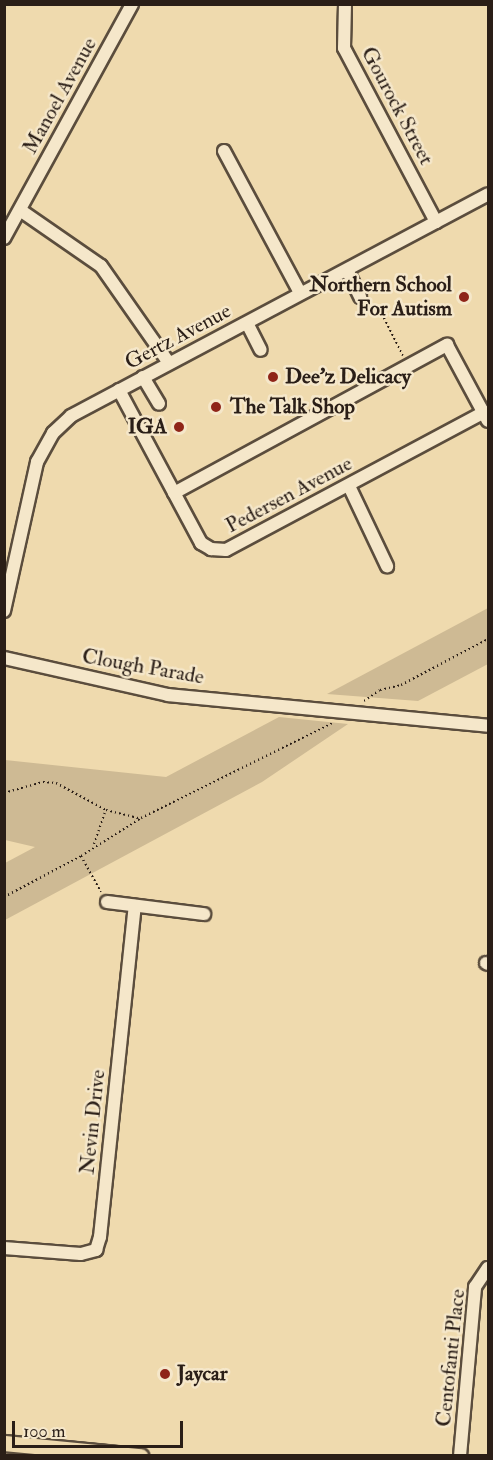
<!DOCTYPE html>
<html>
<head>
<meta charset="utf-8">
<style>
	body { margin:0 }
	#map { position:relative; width:493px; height:1460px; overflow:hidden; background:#efdaae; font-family:"IM FELL Double Pica",serif }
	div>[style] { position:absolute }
	.green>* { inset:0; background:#ceba94 }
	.path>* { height:2px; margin-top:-1px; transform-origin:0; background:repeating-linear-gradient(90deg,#2a1e17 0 1.5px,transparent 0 4.5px) }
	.roads { filter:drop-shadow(2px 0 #5b4d3d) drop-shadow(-2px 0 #5b4d3d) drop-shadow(0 2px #5b4d3d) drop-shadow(0 -2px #5b4d3d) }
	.minor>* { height:12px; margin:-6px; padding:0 6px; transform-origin:6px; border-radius:6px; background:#f5e7ca }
	.major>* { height:15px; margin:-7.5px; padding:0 7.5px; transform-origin:7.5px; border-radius:7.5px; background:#efdaae }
	.dots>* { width:16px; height:16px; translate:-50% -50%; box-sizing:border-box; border:3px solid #f5e7ca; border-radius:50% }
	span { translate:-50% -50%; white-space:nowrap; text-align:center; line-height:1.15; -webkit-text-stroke:5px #f5e7ca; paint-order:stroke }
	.street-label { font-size:21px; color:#2a1e17 }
	.poi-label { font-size:21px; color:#2a1e17; font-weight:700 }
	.right { translate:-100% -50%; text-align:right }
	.left { translate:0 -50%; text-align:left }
	.frame { position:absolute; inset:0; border:6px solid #2a1e17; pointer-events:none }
	.scale { position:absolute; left:12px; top:1421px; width:171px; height:27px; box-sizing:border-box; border:3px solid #2a1e17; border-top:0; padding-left:8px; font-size:18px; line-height:21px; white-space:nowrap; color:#2a1e17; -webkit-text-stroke:4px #f5e7ca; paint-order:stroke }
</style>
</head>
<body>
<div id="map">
	<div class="green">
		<div style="clip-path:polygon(488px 608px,488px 664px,418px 701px,327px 694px)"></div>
		<div style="clip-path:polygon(279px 717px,348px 724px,262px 782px,5px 920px,5px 863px,35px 847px,5px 840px,5px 760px,166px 777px)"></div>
	</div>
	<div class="path">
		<div style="left:380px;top:310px;width:51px;rotate:63.4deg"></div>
		<div style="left:364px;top:701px;width:19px;rotate:-35deg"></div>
		<div style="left:380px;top:690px;width:22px;rotate:-13deg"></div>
		<div style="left:401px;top:685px;width:98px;rotate:-27.9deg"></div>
		<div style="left:4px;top:793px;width:41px;rotate:-15.8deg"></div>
		<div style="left:43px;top:782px;width:13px;rotate:4deg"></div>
		<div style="left:56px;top:783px;width:57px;rotate:28.4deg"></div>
		<div style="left:106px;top:810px;width:34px;rotate:14deg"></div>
		<div style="left:94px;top:844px;width:36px;rotate:-71deg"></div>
		<div style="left:81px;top:856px;width:41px;rotate:60.9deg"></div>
		<div style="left:4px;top:897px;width:87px;rotate:-28deg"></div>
		<div style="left:81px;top:856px;width:71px;rotate:-32.3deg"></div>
		<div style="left:141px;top:818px;width:213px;rotate:-26.4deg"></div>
	</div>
	<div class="roads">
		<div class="minor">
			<div style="left:345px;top:4px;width:44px;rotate:91.3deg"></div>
			<div style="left:344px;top:48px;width:197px;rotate:62.1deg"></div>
			<div style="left:224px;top:151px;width:161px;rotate:61.8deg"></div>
			<div style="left:20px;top:210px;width:98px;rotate:34.7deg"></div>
			<div style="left:101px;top:266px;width:118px;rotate:55deg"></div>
			<div style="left:4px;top:238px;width:267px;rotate:-61.3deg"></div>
			<div style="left:347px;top:270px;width:30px;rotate:64deg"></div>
			<div style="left:247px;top:323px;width:30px;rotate:63deg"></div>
			<div style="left:143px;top:377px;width:31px;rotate:59deg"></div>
			<div style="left:119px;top:390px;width:174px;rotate:61.8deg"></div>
			<div style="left:201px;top:543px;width:12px;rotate:31deg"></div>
			<div style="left:211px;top:549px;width:15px;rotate:4deg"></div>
			<div style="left:226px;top:550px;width:293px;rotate:-28.1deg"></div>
			<div style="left:349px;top:486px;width:89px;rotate:64.6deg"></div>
			<div style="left:174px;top:493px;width:311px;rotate:-28.5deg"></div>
			<div style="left:447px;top:345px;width:86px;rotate:61.7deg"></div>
			<div style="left:4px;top:611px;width:153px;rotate:-77.5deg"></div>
			<div style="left:37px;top:462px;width:33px;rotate:-61deg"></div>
			<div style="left:53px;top:433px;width:25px;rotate:-43deg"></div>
			<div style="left:71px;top:416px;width:472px;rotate:-28deg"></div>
			<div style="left:4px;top:658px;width:168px;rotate:12.7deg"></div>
			<div style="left:168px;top:695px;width:321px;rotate:5.5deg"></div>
			<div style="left:107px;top:902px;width:98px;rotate:7.1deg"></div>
			<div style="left:486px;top:963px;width:2px;rotate:27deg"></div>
			<div style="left:4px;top:1248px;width:77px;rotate:4.5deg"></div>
			<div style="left:81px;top:1254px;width:16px;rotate:-15deg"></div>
			<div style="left:96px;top:1250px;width:14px;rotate:-73deg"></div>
			<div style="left:100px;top:1237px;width:333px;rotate:-84deg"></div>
			<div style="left:460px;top:1456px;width:170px;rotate:-84.9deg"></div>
			<div style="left:475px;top:1287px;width:23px;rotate:-56deg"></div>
		</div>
		<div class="major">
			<div style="left:4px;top:1443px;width:137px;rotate:5.5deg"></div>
		</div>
	</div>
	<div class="dots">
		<div style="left:464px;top:297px;background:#8f2418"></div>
		<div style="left:273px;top:377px;background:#8f2418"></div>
		<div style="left:216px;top:407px;background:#8f2418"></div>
		<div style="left:179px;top:427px;background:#8f2418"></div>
		<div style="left:165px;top:1374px;background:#8f2418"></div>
	</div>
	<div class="street-label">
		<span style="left:60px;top:96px;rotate:-61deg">Manoel Avenue</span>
		<span style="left:397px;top:106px;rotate:62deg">Gourock Street</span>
		<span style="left:178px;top:337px;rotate:-28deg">Gertz Avenue</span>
		<span style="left:289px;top:495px;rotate:-28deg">Pedersen Avenue</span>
		<span style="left:143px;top:667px;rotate:10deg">Clough Parade</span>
		<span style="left:93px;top:1122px;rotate:-84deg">Nevin Drive</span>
		<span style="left:451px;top:1358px;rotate:-84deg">Centofanti Place</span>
	</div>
	<div class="poi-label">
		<span class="right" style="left:452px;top:297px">Northern School<br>For Autism</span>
		<span class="left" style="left:285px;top:377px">Dee'z Delicacy</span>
		<span class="left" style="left:230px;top:407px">The Talk Shop</span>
		<span class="right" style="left:167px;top:427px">IGA</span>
		<span class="left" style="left:177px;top:1374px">Jaycar</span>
	</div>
	<div class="frame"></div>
	<div class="scale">100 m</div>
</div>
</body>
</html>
